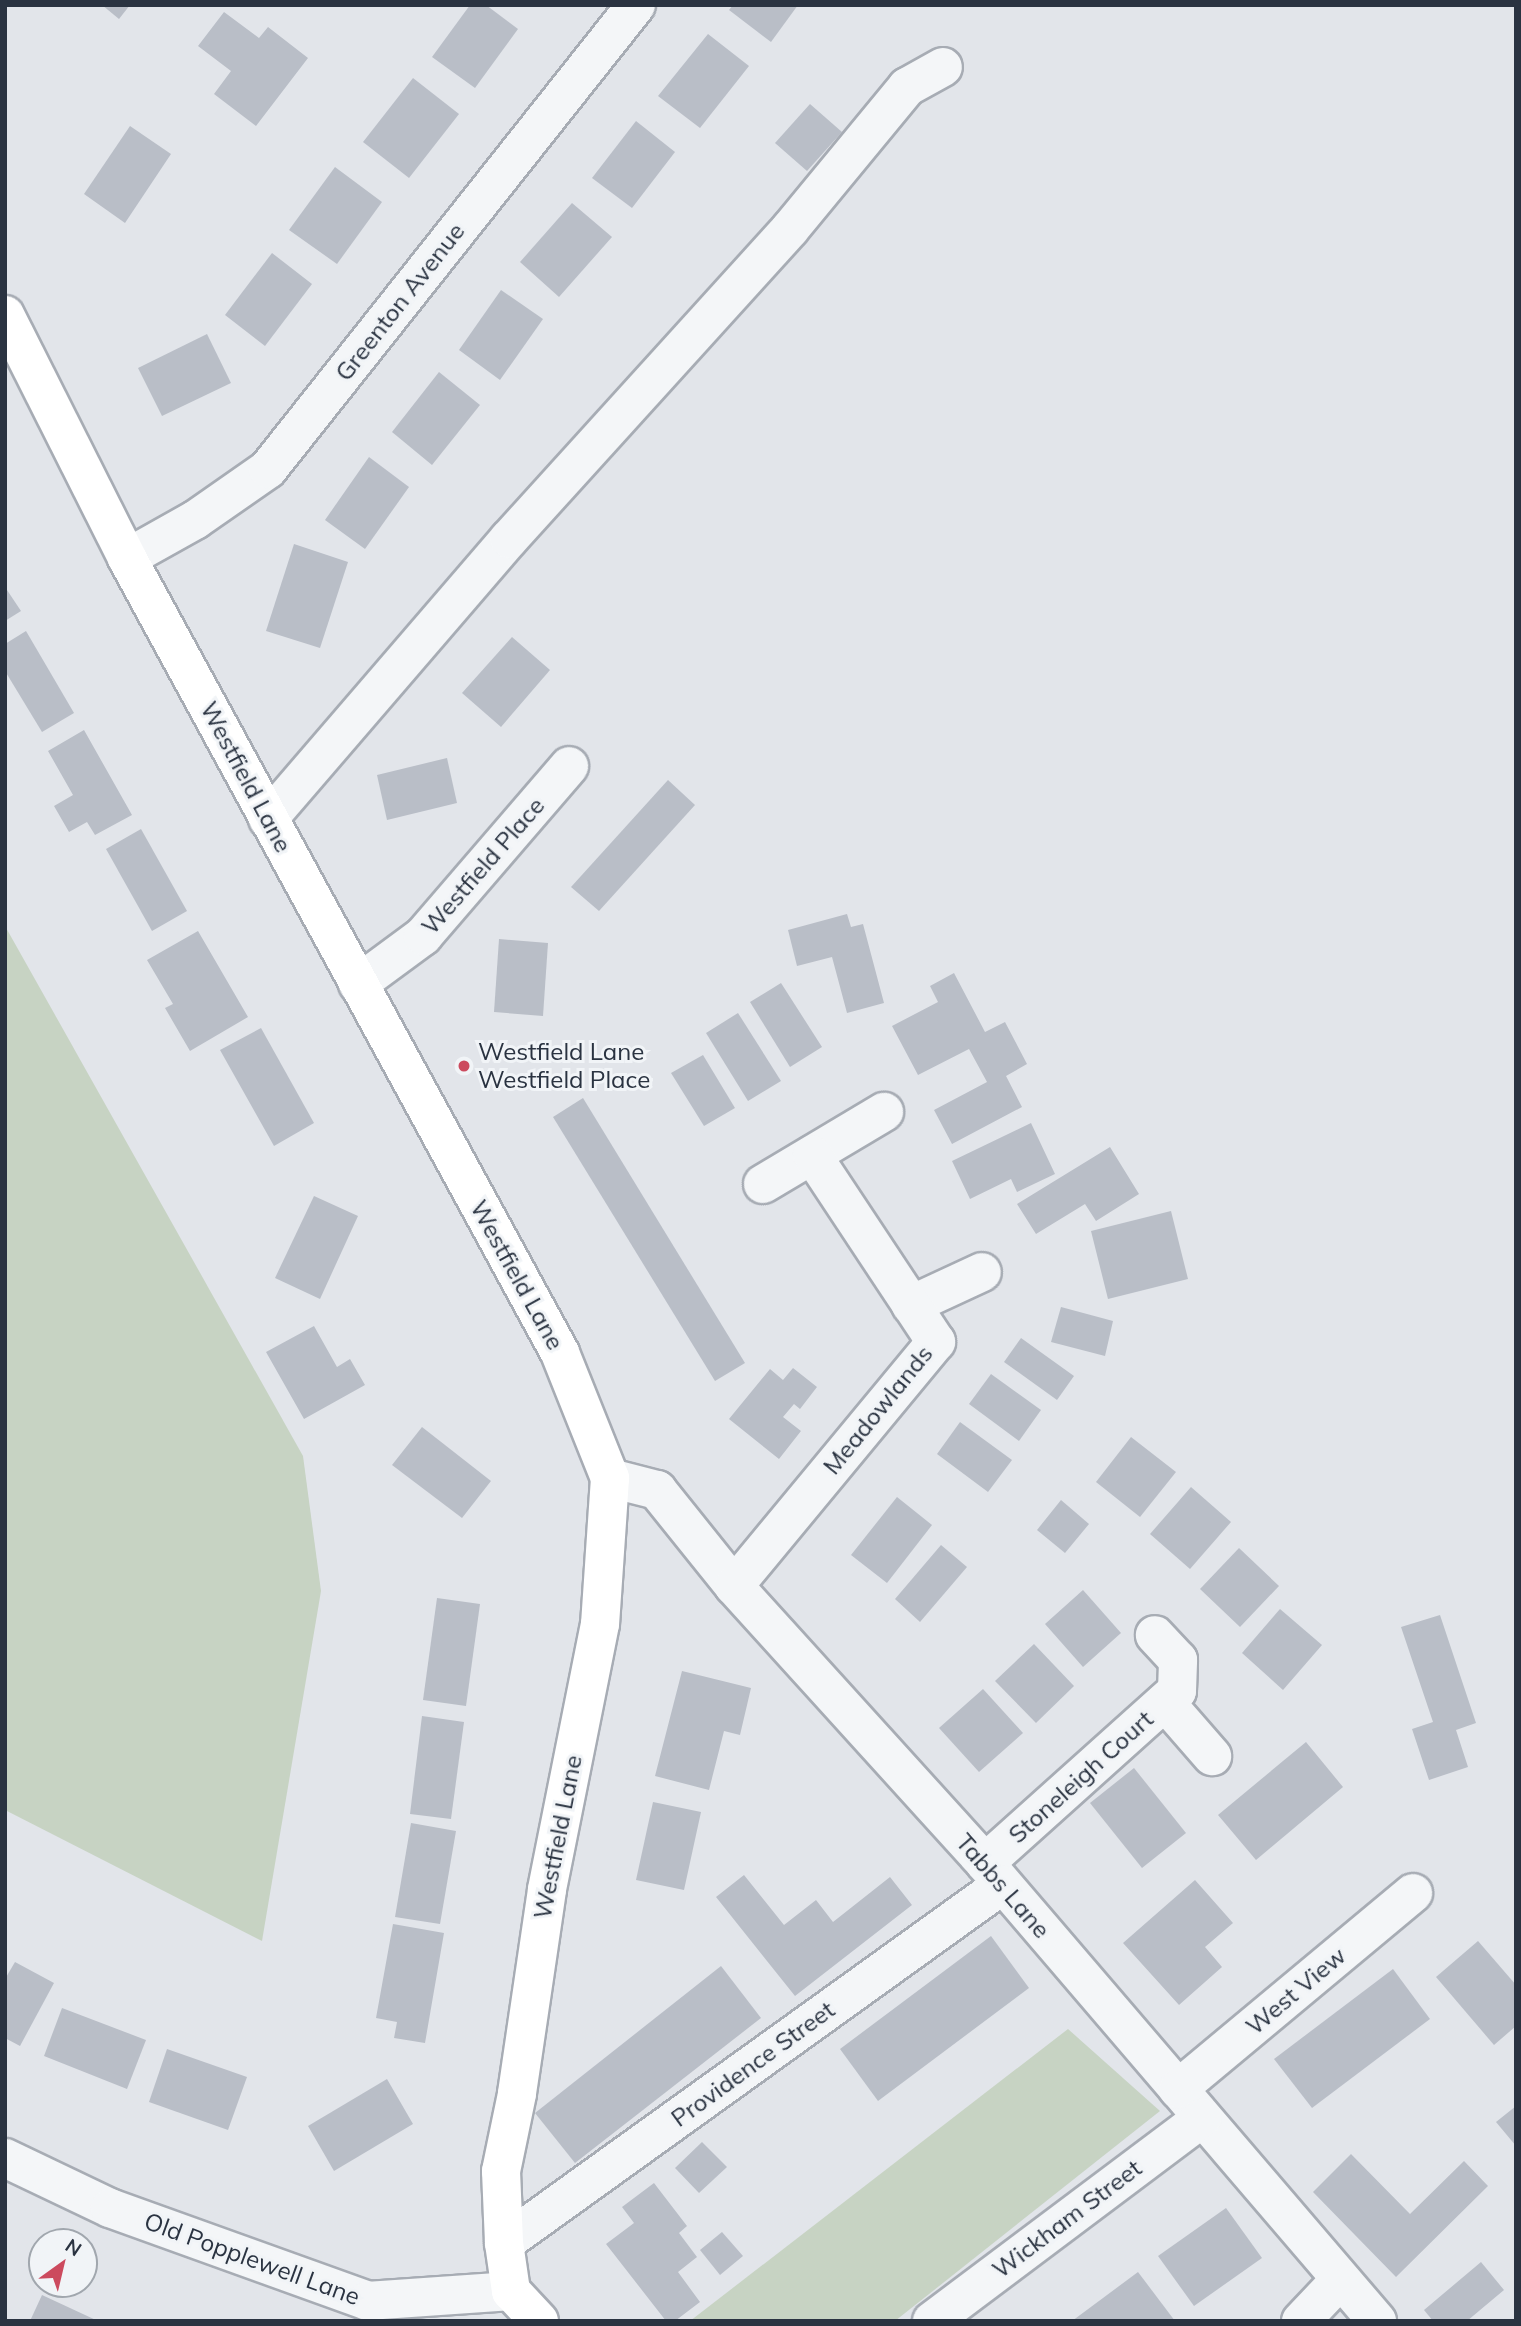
<!DOCTYPE html>
<html>
<head>
<meta charset="utf-8">
<style>
	body { margin:0 }
	#map { position:relative; width:1521px; height:2326px; overflow:hidden; background:#e2e5ea; font-family:Mulish,sans-serif }
	div>[style] { position:absolute }
	.green>* { inset:0; background:#c7d3c3 }
	.building>* { inset:0; background:#b9bec7 }
	.roads { filter:drop-shadow(2px 0 #a7acb4) drop-shadow(-2px 0 #a7acb4) drop-shadow(0 2px #a7acb4) drop-shadow(0 -2px #a7acb4) }
	.minor>* { height:38px; margin:-19px; padding:0 19px; transform-origin:19px; border-radius:19px; background:#f4f6f8 }
	.major>* { height:38px; margin:-19px; padding:0 19px; transform-origin:19px; border-radius:19px; background:#fff }
	.dots>* { width:19px; height:19px; translate:-50% -50%; box-sizing:border-box; border:4px solid #f1f4f7; border-radius:50% }
	span { translate:-50% -50%; white-space:nowrap; text-align:center; line-height:1.15; -webkit-text-stroke:6px #f1f4f7; paint-order:stroke }
	.street-label { font-size:24px; color:#2a3341 }
	.poi-label { font-size:24px; color:#2a3341 }
	.left { translate:0 -50%; text-align:left }
	.frame { position:absolute; inset:0; border:7px solid #2a3341; pointer-events:none }
	.north { position:absolute; left:28px; top:2228px; width:70px; height:70px; box-sizing:border-box; background:#f1f4f7; border:2px solid #a1a7ae; border-radius:50%; rotate:34deg; font-size:19px; font-weight:700; line-height:28px; text-align:center; color:#2a3341 }
	.north::after { content:''; display:block; margin:auto; width:24px; height:32px; background:#cc4a5e; clip-path:polygon(50% 0,100% 100%,50% 72%,0 100%) }
</style>
</head>
<body>
<div id="map">
	<div class="green">
		<div style="clip-path:polygon(5px 926px,303px 1456px,321px 1591px,262px 1941px,5px 1810px)"></div>
		<div style="clip-path:polygon(1068px 2029px,1160px 2111px,895px 2321px,690px 2321px)"></div>
	</div>
	<div class="building">
		<div style="clip-path:polygon(102px 5px,130px 5px,119px 19px)"></div>
		<div style="clip-path:polygon(470px 5px,486px 5px,518px 29px,475px 88px,432px 57px)"></div>
		<div style="clip-path:polygon(733px 5px,798px 5px,771px 42px,729px 10px)"></div>
		<div style="clip-path:polygon(224px 12px,259px 38px,268px 27px,308px 58px,256px 126px,214px 94px,231px 71px,198px 46px)"></div>
		<div style="clip-path:polygon(708px 34px,749px 66px,700px 128px,658px 96px)"></div>
		<div style="clip-path:polygon(413px 78px,459px 114px,409px 178px,363px 142px)"></div>
		<div style="clip-path:polygon(810px 104px,842px 132px,807px 171px,775px 143px)"></div>
		<div style="clip-path:polygon(636px 121px,675px 152px,632px 208px,592px 178px)"></div>
		<div style="clip-path:polygon(130px 126px,171px 154px,125px 223px,84px 194px)"></div>
		<div style="clip-path:polygon(335px 167px,382px 202px,337px 264px,289px 230px)"></div>
		<div style="clip-path:polygon(572px 203px,612px 237px,559px 297px,520px 262px)"></div>
		<div style="clip-path:polygon(272px 253px,312px 284px,265px 346px,225px 315px)"></div>
		<div style="clip-path:polygon(501px 290px,543px 319px,500px 380px,459px 350px)"></div>
		<div style="clip-path:polygon(207px 334px,231px 383px,162px 416px,138px 368px)"></div>
		<div style="clip-path:polygon(439px 372px,480px 405px,432px 465px,392px 432px)"></div>
		<div style="clip-path:polygon(369px 457px,409px 487px,365px 549px,325px 520px)"></div>
		<div style="clip-path:polygon(294px 544px,348px 562px,320px 648px,266px 631px)"></div>
		<div style="clip-path:polygon(5px 587px,21px 611px,5px 621px)"></div>
		<div style="clip-path:polygon(26px 631px,74px 713px,42px 732px,5px 671px,5px 644px)"></div>
		<div style="clip-path:polygon(512px 637px,550px 670px,501px 727px,462px 693px)"></div>
		<div style="clip-path:polygon(84px 730px,132px 815px,95px 835px,87px 822px,69px 832px,54px 806px,73px 795px,48px 751px)"></div>
		<div style="clip-path:polygon(447px 758px,457px 803px,387px 820px,377px 775px)"></div>
		<div style="clip-path:polygon(668px 780px,695px 805px,599px 911px,571px 887px)"></div>
		<div style="clip-path:polygon(141px 829px,187px 911px,152px 931px,106px 849px)"></div>
		<div style="clip-path:polygon(847px 914px,851px 927px,863px 924px,884px 1003px,847px 1013px,832px 957px,797px 966px,788px 930px)"></div>
		<div style="clip-path:polygon(198px 931px,248px 1017px,190px 1051px,165px 1008px,173px 1004px,147px 960px)"></div>
		<div style="clip-path:polygon(499px 939px,548px 943px,543px 1016px,494px 1012px)"></div>
		<div style="clip-path:polygon(954px 973px,985px 1032px,1005px 1022px,1027px 1064px,1006px 1076px,1022px 1107px,952px 1144px,934px 1110px,987px 1082px,969px 1049px,918px 1075px,892px 1026px,938px 1002px,930px 986px)"></div>
		<div style="clip-path:polygon(781px 983px,822px 1047px,790px 1067px,750px 1002px)"></div>
		<div style="clip-path:polygon(738px 1013px,781px 1081px,748px 1101px,706px 1033px)"></div>
		<div style="clip-path:polygon(261px 1028px,314px 1123px,274px 1146px,220px 1050px)"></div>
		<div style="clip-path:polygon(703px 1055px,735px 1108px,704px 1126px,671px 1073px)"></div>
		<div style="clip-path:polygon(583px 1098px,745px 1363px,715px 1381px,553px 1117px)"></div>
		<div style="clip-path:polygon(1031px 1123px,1055px 1174px,1017px 1192px,1011px 1179px,970px 1199px,952px 1161px)"></div>
		<div style="clip-path:polygon(1110px 1147px,1139px 1194px,1096px 1221px,1085px 1204px,1036px 1234px,1017px 1204px)"></div>
		<div style="clip-path:polygon(314px 1196px,358px 1216px,320px 1299px,275px 1278px)"></div>
		<div style="clip-path:polygon(1171px 1211px,1188px 1279px,1108px 1299px,1091px 1231px)"></div>
		<div style="clip-path:polygon(1061px 1307px,1113px 1321px,1105px 1356px,1051px 1342px)"></div>
		<div style="clip-path:polygon(314px 1326px,337px 1367px,350px 1359px,365px 1385px,304px 1419px,266px 1352px)"></div>
		<div style="clip-path:polygon(1021px 1338px,1074px 1376px,1057px 1400px,1004px 1362px)"></div>
		<div style="clip-path:polygon(793px 1368px,817px 1387px,800px 1409px,794px 1404px,783px 1417px,801px 1431px,779px 1459px,729px 1419px,770px 1369px,783px 1380px)"></div>
		<div style="clip-path:polygon(991px 1374px,1041px 1410px,1019px 1441px,969px 1404px)"></div>
		<div style="clip-path:polygon(960px 1422px,1012px 1460px,988px 1492px,937px 1454px)"></div>
		<div style="clip-path:polygon(422px 1427px,491px 1481px,462px 1518px,392px 1465px)"></div>
		<div style="clip-path:polygon(1131px 1437px,1176px 1472px,1140px 1517px,1096px 1482px)"></div>
		<div style="clip-path:polygon(1191px 1487px,1231px 1522px,1190px 1569px,1150px 1534px)"></div>
		<div style="clip-path:polygon(897px 1497px,932px 1525px,887px 1583px,851px 1555px)"></div>
		<div style="clip-path:polygon(1061px 1500px,1089px 1524px,1065px 1553px,1037px 1530px)"></div>
		<div style="clip-path:polygon(941px 1545px,967px 1567px,920px 1622px,895px 1599px)"></div>
		<div style="clip-path:polygon(1239px 1548px,1279px 1586px,1240px 1627px,1200px 1589px)"></div>
		<div style="clip-path:polygon(1083px 1590px,1121px 1633px,1083px 1667px,1045px 1624px)"></div>
		<div style="clip-path:polygon(437px 1598px,480px 1604px,466px 1706px,423px 1700px)"></div>
		<div style="clip-path:polygon(1280px 1609px,1322px 1645px,1283px 1690px,1242px 1653px)"></div>
		<div style="clip-path:polygon(1440px 1615px,1476px 1723px,1456px 1730px,1468px 1767px,1429px 1780px,1412px 1729px,1433px 1722px,1401px 1627px)"></div>
		<div style="clip-path:polygon(1034px 1644px,1074px 1686px,1036px 1723px,995px 1681px)"></div>
		<div style="clip-path:polygon(682px 1671px,751px 1688px,740px 1735px,724px 1731px,709px 1790px,655px 1776px)"></div>
		<div style="clip-path:polygon(983px 1689px,1023px 1733px,979px 1772px,939px 1728px)"></div>
		<div style="clip-path:polygon(422px 1716px,464px 1722px,451px 1819px,410px 1814px)"></div>
		<div style="clip-path:polygon(1306px 1742px,1343px 1787px,1256px 1860px,1218px 1815px)"></div>
		<div style="clip-path:polygon(1134px 1768px,1186px 1833px,1142px 1868px,1090px 1803px)"></div>
		<div style="clip-path:polygon(653px 1802px,701px 1812px,684px 1890px,636px 1880px)"></div>
		<div style="clip-path:polygon(411px 1823px,456px 1831px,440px 1924px,395px 1917px)"></div>
		<div style="clip-path:polygon(744px 1875px,784px 1925px,816px 1900px,833px 1922px,890px 1877px,912px 1905px,795px 1996px,716px 1897px)"></div>
		<div style="clip-path:polygon(1195px 1880px,1233px 1923px,1205px 1947px,1222px 1967px,1179px 2005px,1123px 1943px)"></div>
		<div style="clip-path:polygon(393px 1924px,444px 1933px,425px 2043px,394px 2038px,397px 2022px,376px 2018px)"></div>
		<div style="clip-path:polygon(991px 1936px,1029px 1988px,878px 2101px,840px 2049px)"></div>
		<div style="clip-path:polygon(1478px 1941px,1516px 1985px,1516px 2026px,1494px 2045px,1436px 1977px)"></div>
		<div style="clip-path:polygon(15px 1962px,54px 1983px,20px 2046px,5px 2038px,5px 1979px)"></div>
		<div style="clip-path:polygon(721px 1966px,761px 2018px,575px 2163px,535px 2113px)"></div>
		<div style="clip-path:polygon(1393px 1969px,1430px 2019px,1312px 2108px,1274px 2059px)"></div>
		<div style="clip-path:polygon(62px 2008px,146px 2040px,127px 2089px,44px 2056px)"></div>
		<div style="clip-path:polygon(167px 2049px,247px 2077px,228px 2130px,149px 2102px)"></div>
		<div style="clip-path:polygon(387px 2079px,413px 2124px,334px 2171px,308px 2126px)"></div>
		<div style="clip-path:polygon(1516px 2106px,1516px 2146px,1496px 2122px)"></div>
		<div style="clip-path:polygon(702px 2142px,727px 2167px,699px 2193px,675px 2168px)"></div>
		<div style="clip-path:polygon(1351px 2154px,1410px 2214px,1464px 2161px,1488px 2186px,1396px 2277px,1313px 2192px)"></div>
		<div style="clip-path:polygon(654px 2183px,687px 2226px,679px 2233px,697px 2257px,678px 2272px,700px 2302px,675px 2321px,666px 2321px,606px 2244px,634px 2223px,622px 2207px)"></div>
		<div style="clip-path:polygon(1226px 2208px,1262px 2258px,1194px 2306px,1158px 2256px)"></div>
		<div style="clip-path:polygon(722px 2232px,743px 2256px,720px 2275px,700px 2250px)"></div>
		<div style="clip-path:polygon(1481px 2262px,1504px 2290px,1467px 2321px,1433px 2321px,1424px 2310px)"></div>
		<div style="clip-path:polygon(1138px 2272px,1175px 2321px,1072px 2321px)"></div>
		<div style="clip-path:polygon(42px 2295px,98px 2321px,30px 2321px)"></div>
	</div>
	<div class="roads">
		<div class="minor">
			<div style="left:127px;top:558px;width:78px;rotate:-29.2deg"></div>
			<div style="left:195px;top:520px;width:89px;rotate:-34.9deg"></div>
			<div style="left:268px;top:469px;width:592px;rotate:-51.58deg"></div>
			<div style="left:268px;top:819px;width:369px;rotate:-49.3deg"></div>
			<div style="left:509px;top:539px;width:418px;rotate:-47.8deg"></div>
			<div style="left:790px;top:229px;width:184px;rotate:-50.5deg"></div>
			<div style="left:907px;top:87px;width:41px;rotate:-29.1deg"></div>
			<div style="left:358px;top:984px;width:81px;rotate:-36.4deg"></div>
			<div style="left:423px;top:936px;width:224px;rotate:-49.3deg"></div>
			<div style="left:763px;top:1184px;width:141px;rotate:-30.8deg"></div>
			<div style="left:911px;top:1305px;width:78px;rotate:-24.9deg"></div>
			<div style="left:610px;top:1478px;width:49px;rotate:14.3deg"></div>
			<div style="left:657px;top:1490px;width:123px;rotate:51.3deg"></div>
			<div style="left:734px;top:1586px;width:374px;rotate:47.8deg"></div>
			<div style="left:985px;top:1863px;width:603px;rotate:49.44deg"></div>
			<div style="left:734px;top:1586px;width:317px;rotate:-50.4deg"></div>
			<div style="left:936px;top:1342px;width:224px;rotate:-123.5deg"></div>
			<div style="left:1165px;top:1702px;width:72px;rotate:49deg"></div>
			<div style="left:985px;top:1863px;width:258px;rotate:-41.9deg"></div>
			<div style="left:1177px;top:1691px;width:31px;rotate:-88deg"></div>
			<div style="left:1178px;top:1660px;width:34px;rotate:-133deg"></div>
			<div style="left:1178px;top:2089px;width:306px;rotate:-39.8deg"></div>
			<div style="left:5px;top:2158px;width:116px;rotate:25.5deg"></div>
			<div style="left:110px;top:2208px;width:274px;rotate:19.8deg"></div>
			<div style="left:368px;top:2301px;width:143px;rotate:-4deg"></div>
			<div style="left:504px;top:2243px;width:613px;rotate:-35.71deg"></div>
			<div style="left:932px;top:2321px;width:338px;rotate:-36.9deg"></div>
			<div style="left:1301px;top:2321px;width:55px;rotate:-46.5deg"></div>
		</div>
		<div class="major">
			<div style="left:5px;top:315px;width:272px;rotate:63.3deg"></div>
			<div style="left:127px;top:558px;width:905px;rotate:61.42deg"></div>
			<div style="left:560px;top:1353px;width:135px;rotate:68.2deg"></div>
			<div style="left:610px;top:1478px;width:146px;rotate:93.9deg"></div>
			<div style="left:600px;top:1624px;width:271px;rotate:101.3deg"></div>
			<div style="left:547px;top:1890px;width:206px;rotate:98.4deg"></div>
			<div style="left:517px;top:2094px;width:79px;rotate:101.7deg"></div>
			<div style="left:501px;top:2171px;width:72px;rotate:87.6deg"></div>
			<div style="left:504px;top:2243px;width:49px;rotate:81.7deg"></div>
			<div style="left:511px;top:2291px;width:41px;rotate:47deg"></div>
		</div>
	</div>
	<div class="dots">
		<div style="left:464px;top:1066px;background:#cc4a5e"></div>
	</div>
	<div class="street-label">
		<span style="left:400px;top:302px;rotate:-52deg">Greenton Avenue</span>
		<span style="left:246px;top:777px;rotate:62deg">Westfield Lane</span>
		<span style="left:483px;top:866px;rotate:-49deg">Westfield Place</span>
		<span style="left:517px;top:1275px;rotate:61deg">Westfield Lane</span>
		<span style="left:878px;top:1410px;rotate:-51deg">Meadowlands</span>
		<span style="left:1081px;top:1777px;rotate:-42deg">Stoneleigh Court</span>
		<span style="left:558px;top:1837px;rotate:-79deg">Westfield Lane</span>
		<span style="left:1003px;top:1886px;rotate:49deg">Tabbs Lane</span>
		<span style="left:1296px;top:1991px;rotate:-40deg">West View</span>
		<span style="left:753px;top:2064px;rotate:-36deg">Providence Street</span>
		<span style="left:1067px;top:2219px;rotate:-37deg">Wickham Street</span>
		<span style="left:252px;top:2259px;rotate:20deg">Old Popplewell Lane</span>
	</div>
	<div class="poi-label">
		<span class="left" style="left:478px;top:1066px">Westfield Lane<br>Westfield Place</span>
	</div>
	<div class="frame"></div>
	<div class="north">N</div>
</div>
</body>
</html>
